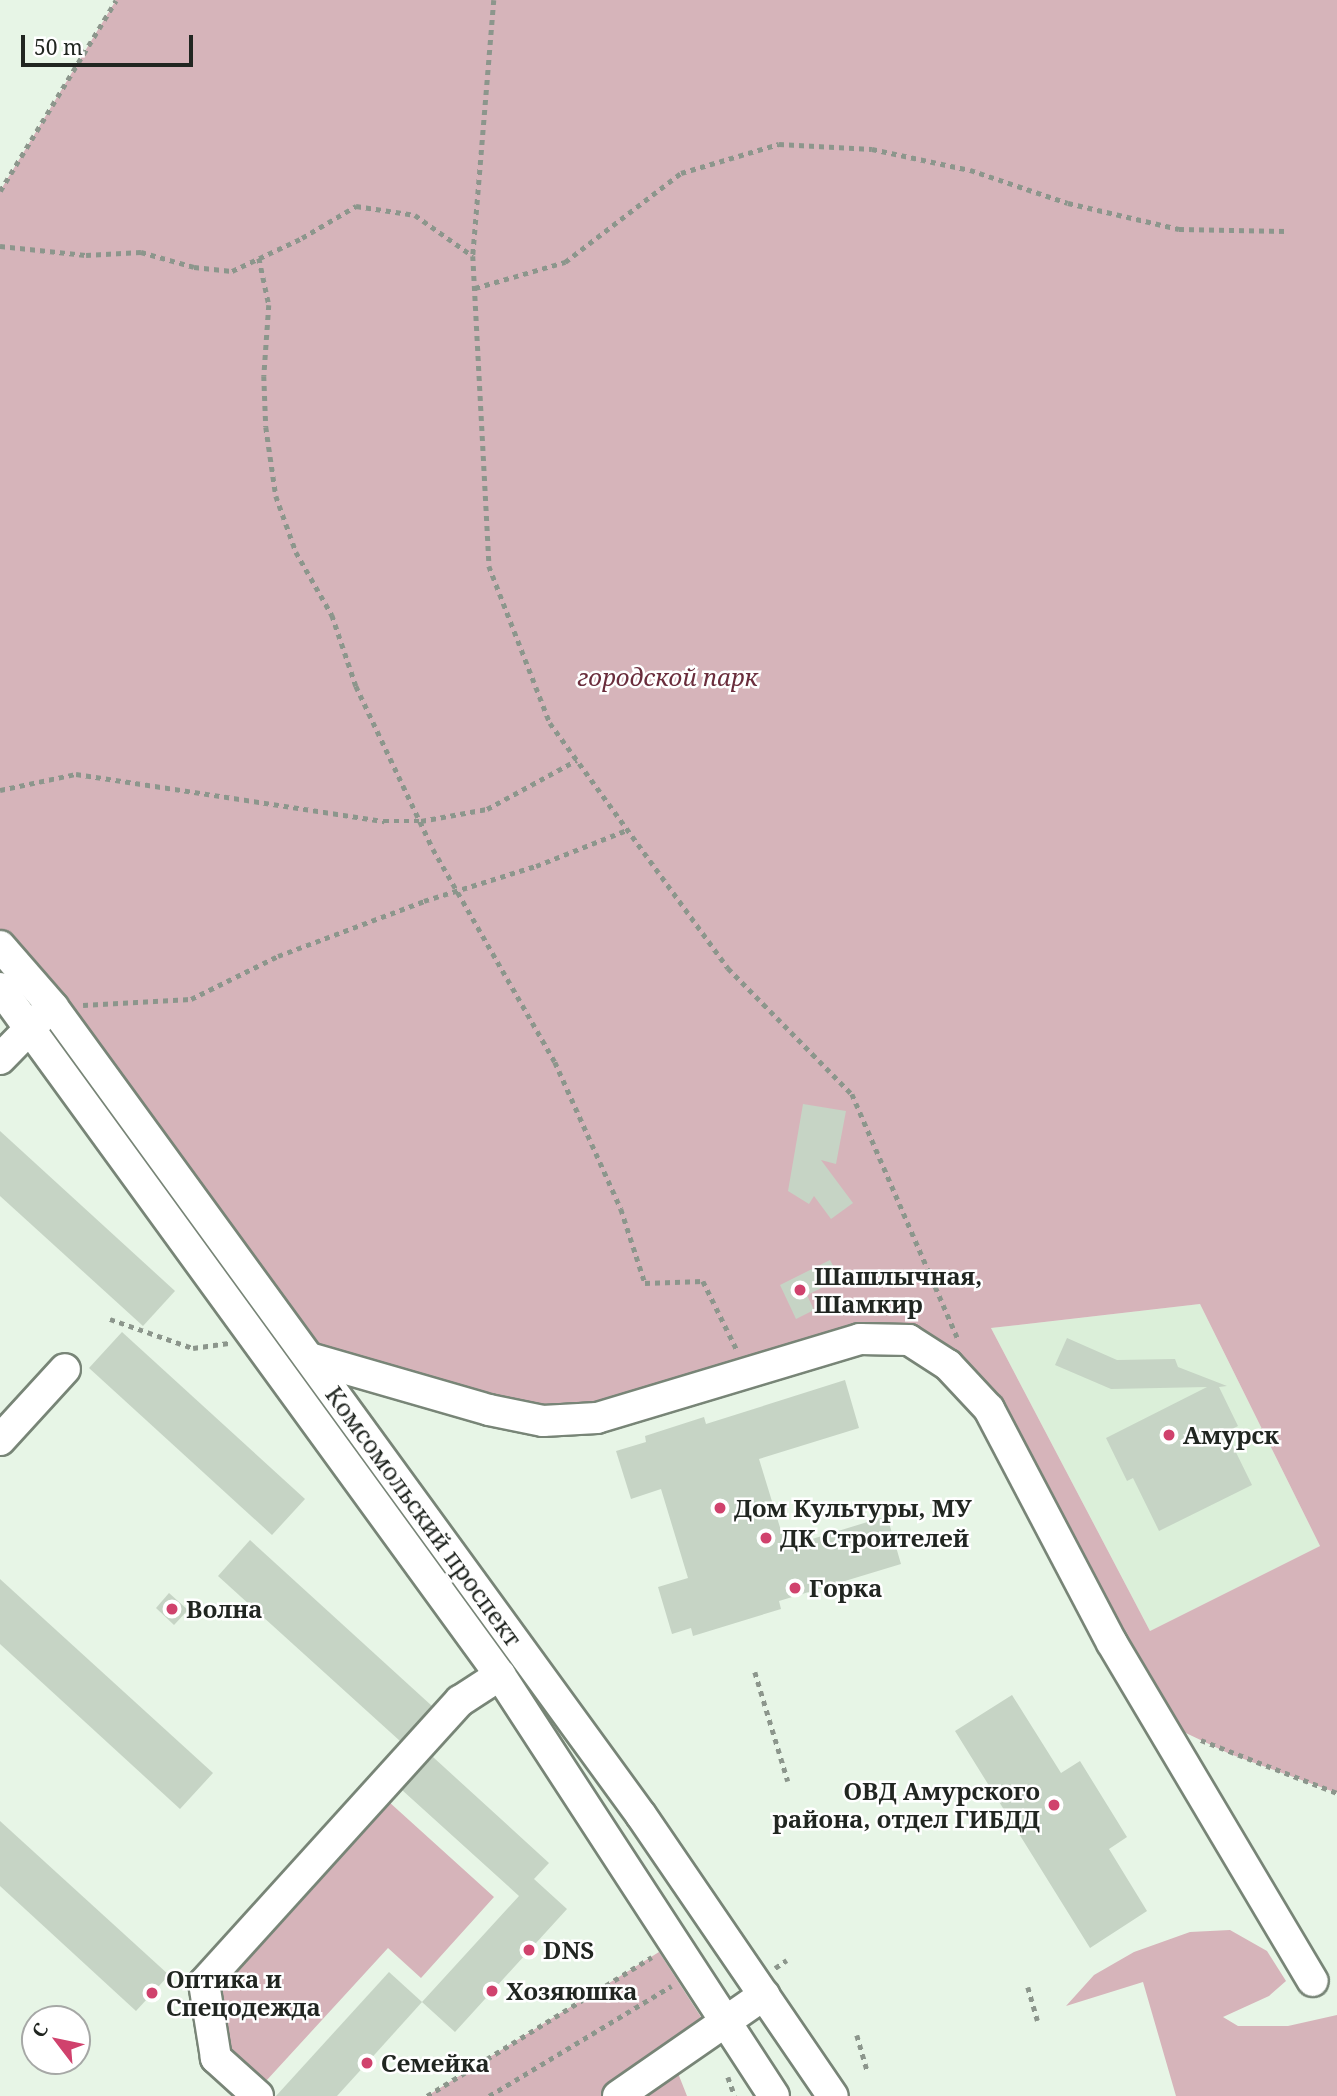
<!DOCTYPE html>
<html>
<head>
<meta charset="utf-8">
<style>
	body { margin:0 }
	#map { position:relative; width:1337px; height:2096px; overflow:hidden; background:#e7f5e6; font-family:"Noto Serif",serif }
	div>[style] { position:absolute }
	.built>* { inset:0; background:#dbefd9 }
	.green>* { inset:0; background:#d6b4ba }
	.building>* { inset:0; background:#c6d4c5 }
	.path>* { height:4.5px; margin-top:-2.25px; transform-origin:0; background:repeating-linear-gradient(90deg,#8c968c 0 5px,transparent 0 10px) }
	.roads { filter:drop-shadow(2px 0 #788577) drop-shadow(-2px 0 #788577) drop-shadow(0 2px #788577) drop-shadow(0 -2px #788577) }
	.minor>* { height:30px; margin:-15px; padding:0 15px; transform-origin:15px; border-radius:15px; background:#fff }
	.dots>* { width:19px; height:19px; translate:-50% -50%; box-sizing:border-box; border:4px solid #fff; border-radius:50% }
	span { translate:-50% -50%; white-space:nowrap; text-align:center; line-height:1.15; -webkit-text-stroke:5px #fff; paint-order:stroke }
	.park-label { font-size:24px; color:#6a2d3c; font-style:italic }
	.poi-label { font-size:24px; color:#212621; font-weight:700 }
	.left { translate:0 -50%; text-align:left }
	.right { translate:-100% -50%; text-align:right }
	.street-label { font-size:24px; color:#212621 }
	.north { position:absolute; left:21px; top:2005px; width:70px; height:70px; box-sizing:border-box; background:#fff; border:2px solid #a6a8a6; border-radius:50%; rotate:302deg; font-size:19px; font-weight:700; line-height:28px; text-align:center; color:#212621 }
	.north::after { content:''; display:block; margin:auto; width:24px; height:32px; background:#d0426d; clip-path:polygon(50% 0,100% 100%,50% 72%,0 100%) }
	.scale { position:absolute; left:21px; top:35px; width:172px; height:32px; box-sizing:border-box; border:4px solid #212621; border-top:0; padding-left:9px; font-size:21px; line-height:24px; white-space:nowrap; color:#212621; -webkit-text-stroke:5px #fff; paint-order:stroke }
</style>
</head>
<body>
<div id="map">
	<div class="built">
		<div style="clip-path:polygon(1200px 1304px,1320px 1546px,1150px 1631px,991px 1328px)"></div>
	</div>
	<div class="green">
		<div style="clip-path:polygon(evenodd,116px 0,1337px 0,1337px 1793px,1230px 1754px,1169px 1725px,989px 1409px,909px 1340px,597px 1418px,309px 1358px,0 946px,0 191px,116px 0,1200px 1304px,1320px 1546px,1150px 1631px,991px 1328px,1200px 1304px)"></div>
		<div style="clip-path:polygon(378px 1792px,494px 1897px,421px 1978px,388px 1948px,255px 2093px,216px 2058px,204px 1983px)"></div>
		<div style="clip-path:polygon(1230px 1930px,1267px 1951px,1286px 1981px,1269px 1996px,1223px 2017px,1238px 2026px,1288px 2026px,1337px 2015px,1337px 2096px,1176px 2096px,1143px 1982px,1066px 2006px,1094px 1975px,1134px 1952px,1190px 1932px)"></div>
		<div style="clip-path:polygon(659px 1952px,710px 2031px,672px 2058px,687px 2096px,427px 2096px)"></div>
	</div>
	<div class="building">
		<div style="clip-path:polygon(803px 1104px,846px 1111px,836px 1164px,821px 1160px,853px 1203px,831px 1219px,814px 1196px,809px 1204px,788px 1191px)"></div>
		<div style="clip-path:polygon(0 1131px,175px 1291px,143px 1326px,0 1196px)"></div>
		<div style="clip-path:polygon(830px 1260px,840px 1279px,807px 1295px,814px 1310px,796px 1319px,780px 1285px)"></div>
		<div style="clip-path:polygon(122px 1332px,305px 1499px,272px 1535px,89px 1368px)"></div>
		<div style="clip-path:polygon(1067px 1338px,1117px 1360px,1175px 1359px,1178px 1367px,1227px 1386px,1219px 1387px,1238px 1426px,1226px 1432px,1252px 1485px,1159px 1531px,1133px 1478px,1127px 1481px,1106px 1438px,1207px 1387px,1111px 1389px,1055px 1365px)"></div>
		<div style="clip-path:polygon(845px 1380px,859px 1428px,759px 1459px,786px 1547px,887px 1516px,901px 1564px,779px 1601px,781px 1609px,693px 1636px,691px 1628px,672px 1634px,658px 1587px,688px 1578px,661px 1489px,631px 1499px,616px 1451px,646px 1442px,645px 1436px,704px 1417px,706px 1424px)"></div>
		<div style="clip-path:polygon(250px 1540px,432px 1706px,400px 1741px,218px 1576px)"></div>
		<div style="clip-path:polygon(0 1579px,213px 1773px,180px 1809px,0 1644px)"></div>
		<div style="clip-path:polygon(169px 1593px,188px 1610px,174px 1625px,156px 1608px)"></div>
		<div style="clip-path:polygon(1012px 1695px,1061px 1773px,1080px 1761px,1127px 1837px,1109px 1849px,1147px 1911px,1090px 1948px,955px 1731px)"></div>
		<div style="clip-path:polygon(433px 1757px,549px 1863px,534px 1879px,567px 1909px,455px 2032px,422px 2002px,519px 1896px,402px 1790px)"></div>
		<div style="clip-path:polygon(0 1821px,169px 1975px,136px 2011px,0 1886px)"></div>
		<div style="clip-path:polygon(389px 1972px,422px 2002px,367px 2063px,337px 2096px,276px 2096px)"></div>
	</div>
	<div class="path">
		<div style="left:494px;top:0;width:257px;rotate:94.7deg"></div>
		<div style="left:473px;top:256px;width:310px;rotate:87deg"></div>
		<div style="left:489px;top:566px;width:168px;rotate:68.8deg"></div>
		<div style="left:550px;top:723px;width:303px;rotate:54deg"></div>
		<div style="left:728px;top:968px;width:177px;rotate:45.5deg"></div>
		<div style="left:852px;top:1094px;width:269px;rotate:66.6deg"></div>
		<div style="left:0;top:191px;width:223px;rotate:-58.7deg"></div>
		<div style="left:0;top:246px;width:86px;rotate:6deg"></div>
		<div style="left:86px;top:255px;width:55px;rotate:-3.1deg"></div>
		<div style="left:141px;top:252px;width:55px;rotate:15.8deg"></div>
		<div style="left:194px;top:267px;width:38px;rotate:6deg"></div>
		<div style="left:232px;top:271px;width:77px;rotate:-25.2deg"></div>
		<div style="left:302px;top:238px;width:63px;rotate:-30.7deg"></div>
		<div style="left:356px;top:206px;width:60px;rotate:8.7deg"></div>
		<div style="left:415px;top:215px;width:71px;rotate:35.3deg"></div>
		<div style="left:259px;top:258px;width:48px;rotate:78deg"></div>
		<div style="left:269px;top:305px;width:71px;rotate:94deg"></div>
		<div style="left:264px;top:376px;width:51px;rotate:87.8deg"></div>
		<div style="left:266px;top:427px;width:70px;rotate:81.8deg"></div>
		<div style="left:276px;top:496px;width:59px;rotate:70.3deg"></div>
		<div style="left:296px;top:552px;width:73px;rotate:60.3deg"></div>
		<div style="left:332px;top:615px;width:75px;rotate:71.3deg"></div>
		<div style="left:356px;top:686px;width:180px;rotate:64.7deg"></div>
		<div style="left:433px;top:849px;width:245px;rotate:60.2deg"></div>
		<div style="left:555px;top:1062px;width:161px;rotate:65.8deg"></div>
		<div style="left:621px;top:1209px;width:78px;rotate:72deg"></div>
		<div style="left:645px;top:1283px;width:58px;rotate:-2deg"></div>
		<div style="left:703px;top:1281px;width:77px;rotate:63.8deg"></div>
		<div style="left:475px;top:288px;width:94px;rotate:-16.1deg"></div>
		<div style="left:565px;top:262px;width:146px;rotate:-37.5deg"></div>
		<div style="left:681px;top:173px;width:102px;rotate:-16.5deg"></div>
		<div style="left:779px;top:144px;width:93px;rotate:3.1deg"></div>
		<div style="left:872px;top:149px;width:100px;rotate:12.1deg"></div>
		<div style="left:970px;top:170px;width:103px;rotate:18.6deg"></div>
		<div style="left:1068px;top:203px;width:114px;rotate:13.2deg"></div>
		<div style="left:1179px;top:229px;width:107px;rotate:1.1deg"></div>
		<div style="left:0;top:790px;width:78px;rotate:-11.9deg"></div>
		<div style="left:76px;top:774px;width:312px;rotate:8.7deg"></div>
		<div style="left:384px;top:821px;width:37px"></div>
		<div style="left:421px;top:821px;width:67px;rotate:-10.3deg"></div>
		<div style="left:487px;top:809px;width:102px;rotate:-28.6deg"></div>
		<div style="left:83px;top:1005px;width:108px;rotate:-3.2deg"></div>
		<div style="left:191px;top:999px;width:97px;rotate:-26.3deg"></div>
		<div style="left:278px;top:956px;width:156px;rotate:-20.6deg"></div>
		<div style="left:424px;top:901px;width:117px;rotate:-17.4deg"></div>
		<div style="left:536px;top:866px;width:98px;rotate:-21.6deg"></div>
		<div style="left:110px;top:1319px;width:88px;rotate:19.3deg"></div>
		<div style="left:193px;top:1348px;width:36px;rotate:-8deg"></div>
		<div style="left:755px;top:1672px;width:114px;rotate:73.2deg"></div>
		<div style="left:1201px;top:1740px;width:146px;rotate:21.3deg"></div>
		<div style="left:775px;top:1968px;width:14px;rotate:-34deg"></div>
		<div style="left:1028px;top:1987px;width:35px;rotate:74deg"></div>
		<div style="left:857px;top:2035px;width:36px;rotate:74deg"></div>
		<div style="left:728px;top:2077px;width:20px;rotate:70deg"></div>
		<div style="left:427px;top:2096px;width:264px;rotate:-31.7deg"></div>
		<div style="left:489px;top:2096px;width:213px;rotate:-31.1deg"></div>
	</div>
	<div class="roads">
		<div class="minor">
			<div style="left:0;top:946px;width:81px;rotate:49deg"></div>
			<div style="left:53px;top:1007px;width:999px;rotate:53.96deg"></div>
			<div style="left:641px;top:1815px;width:340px;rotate:55.7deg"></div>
			<div style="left:0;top:988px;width:850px;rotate:53.95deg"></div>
			<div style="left:500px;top:1675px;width:502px;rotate:56.94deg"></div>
			<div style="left:0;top:1059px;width:63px;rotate:-45.6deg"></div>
			<div style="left:309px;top:1358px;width:187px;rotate:16.1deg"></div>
			<div style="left:489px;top:1410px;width:55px;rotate:11.5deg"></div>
			<div style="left:543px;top:1421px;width:54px;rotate:-3.2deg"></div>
			<div style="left:597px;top:1418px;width:275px;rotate:-16.7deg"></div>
			<div style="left:860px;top:1339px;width:49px;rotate:1.2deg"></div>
			<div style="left:909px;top:1340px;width:46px;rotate:32.7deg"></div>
			<div style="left:948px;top:1365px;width:60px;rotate:47deg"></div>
			<div style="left:989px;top:1409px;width:264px;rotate:62.3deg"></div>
			<div style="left:1112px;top:1643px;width:393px;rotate:59.3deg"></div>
			<div style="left:0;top:1440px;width:96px;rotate:-47.5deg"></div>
			<div style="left:258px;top:2096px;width:57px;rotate:-137.9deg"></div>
			<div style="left:216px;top:2058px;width:76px;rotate:-99.1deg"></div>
			<div style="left:204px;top:1983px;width:381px;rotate:-47.8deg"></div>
			<div style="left:460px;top:1701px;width:48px;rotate:-33deg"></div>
			<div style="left:618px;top:2096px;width:178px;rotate:-34.7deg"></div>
		</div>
	</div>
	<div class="dots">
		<div style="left:800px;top:1290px;background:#d0426d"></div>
		<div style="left:1169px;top:1435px;background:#d0426d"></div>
		<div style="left:720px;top:1508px;background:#d0426d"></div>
		<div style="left:766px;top:1538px;background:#d0426d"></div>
		<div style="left:795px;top:1588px;background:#d0426d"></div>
		<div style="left:172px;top:1609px;background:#d0426d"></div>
		<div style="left:1054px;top:1805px;background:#d0426d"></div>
		<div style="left:529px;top:1950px;background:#d0426d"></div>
		<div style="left:492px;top:1991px;background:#d0426d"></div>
		<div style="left:152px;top:1993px;background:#d0426d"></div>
		<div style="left:367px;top:2063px;background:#d0426d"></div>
	</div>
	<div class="park-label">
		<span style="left:668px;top:677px">городской парк</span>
	</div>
	<div class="poi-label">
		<span class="left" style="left:814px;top:1290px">Шашлычная,<br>Шамкир</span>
		<span class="left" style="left:1183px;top:1435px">Амурск</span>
		<span class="left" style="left:734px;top:1508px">Дом Культуры, МУ</span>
		<span class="left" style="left:780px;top:1538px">ДК Строителей</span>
		<span class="left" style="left:809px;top:1588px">Горка</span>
		<span class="left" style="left:186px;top:1609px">Волна</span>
		<span class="right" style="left:1040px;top:1805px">ОВД Амурского<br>района, отдел ГИБДД</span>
		<span class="left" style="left:543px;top:1950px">DNS</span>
		<span class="left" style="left:166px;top:1993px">Оптика и<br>Спецодежда</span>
		<span class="left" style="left:506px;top:1991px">Хозяюшка</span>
		<span class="left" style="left:381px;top:2063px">Семейка</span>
	</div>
	<div class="street-label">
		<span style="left:424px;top:1516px;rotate:54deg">Комсомольский проспект</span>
	</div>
	<div class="north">С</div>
	<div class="scale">50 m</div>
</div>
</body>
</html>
